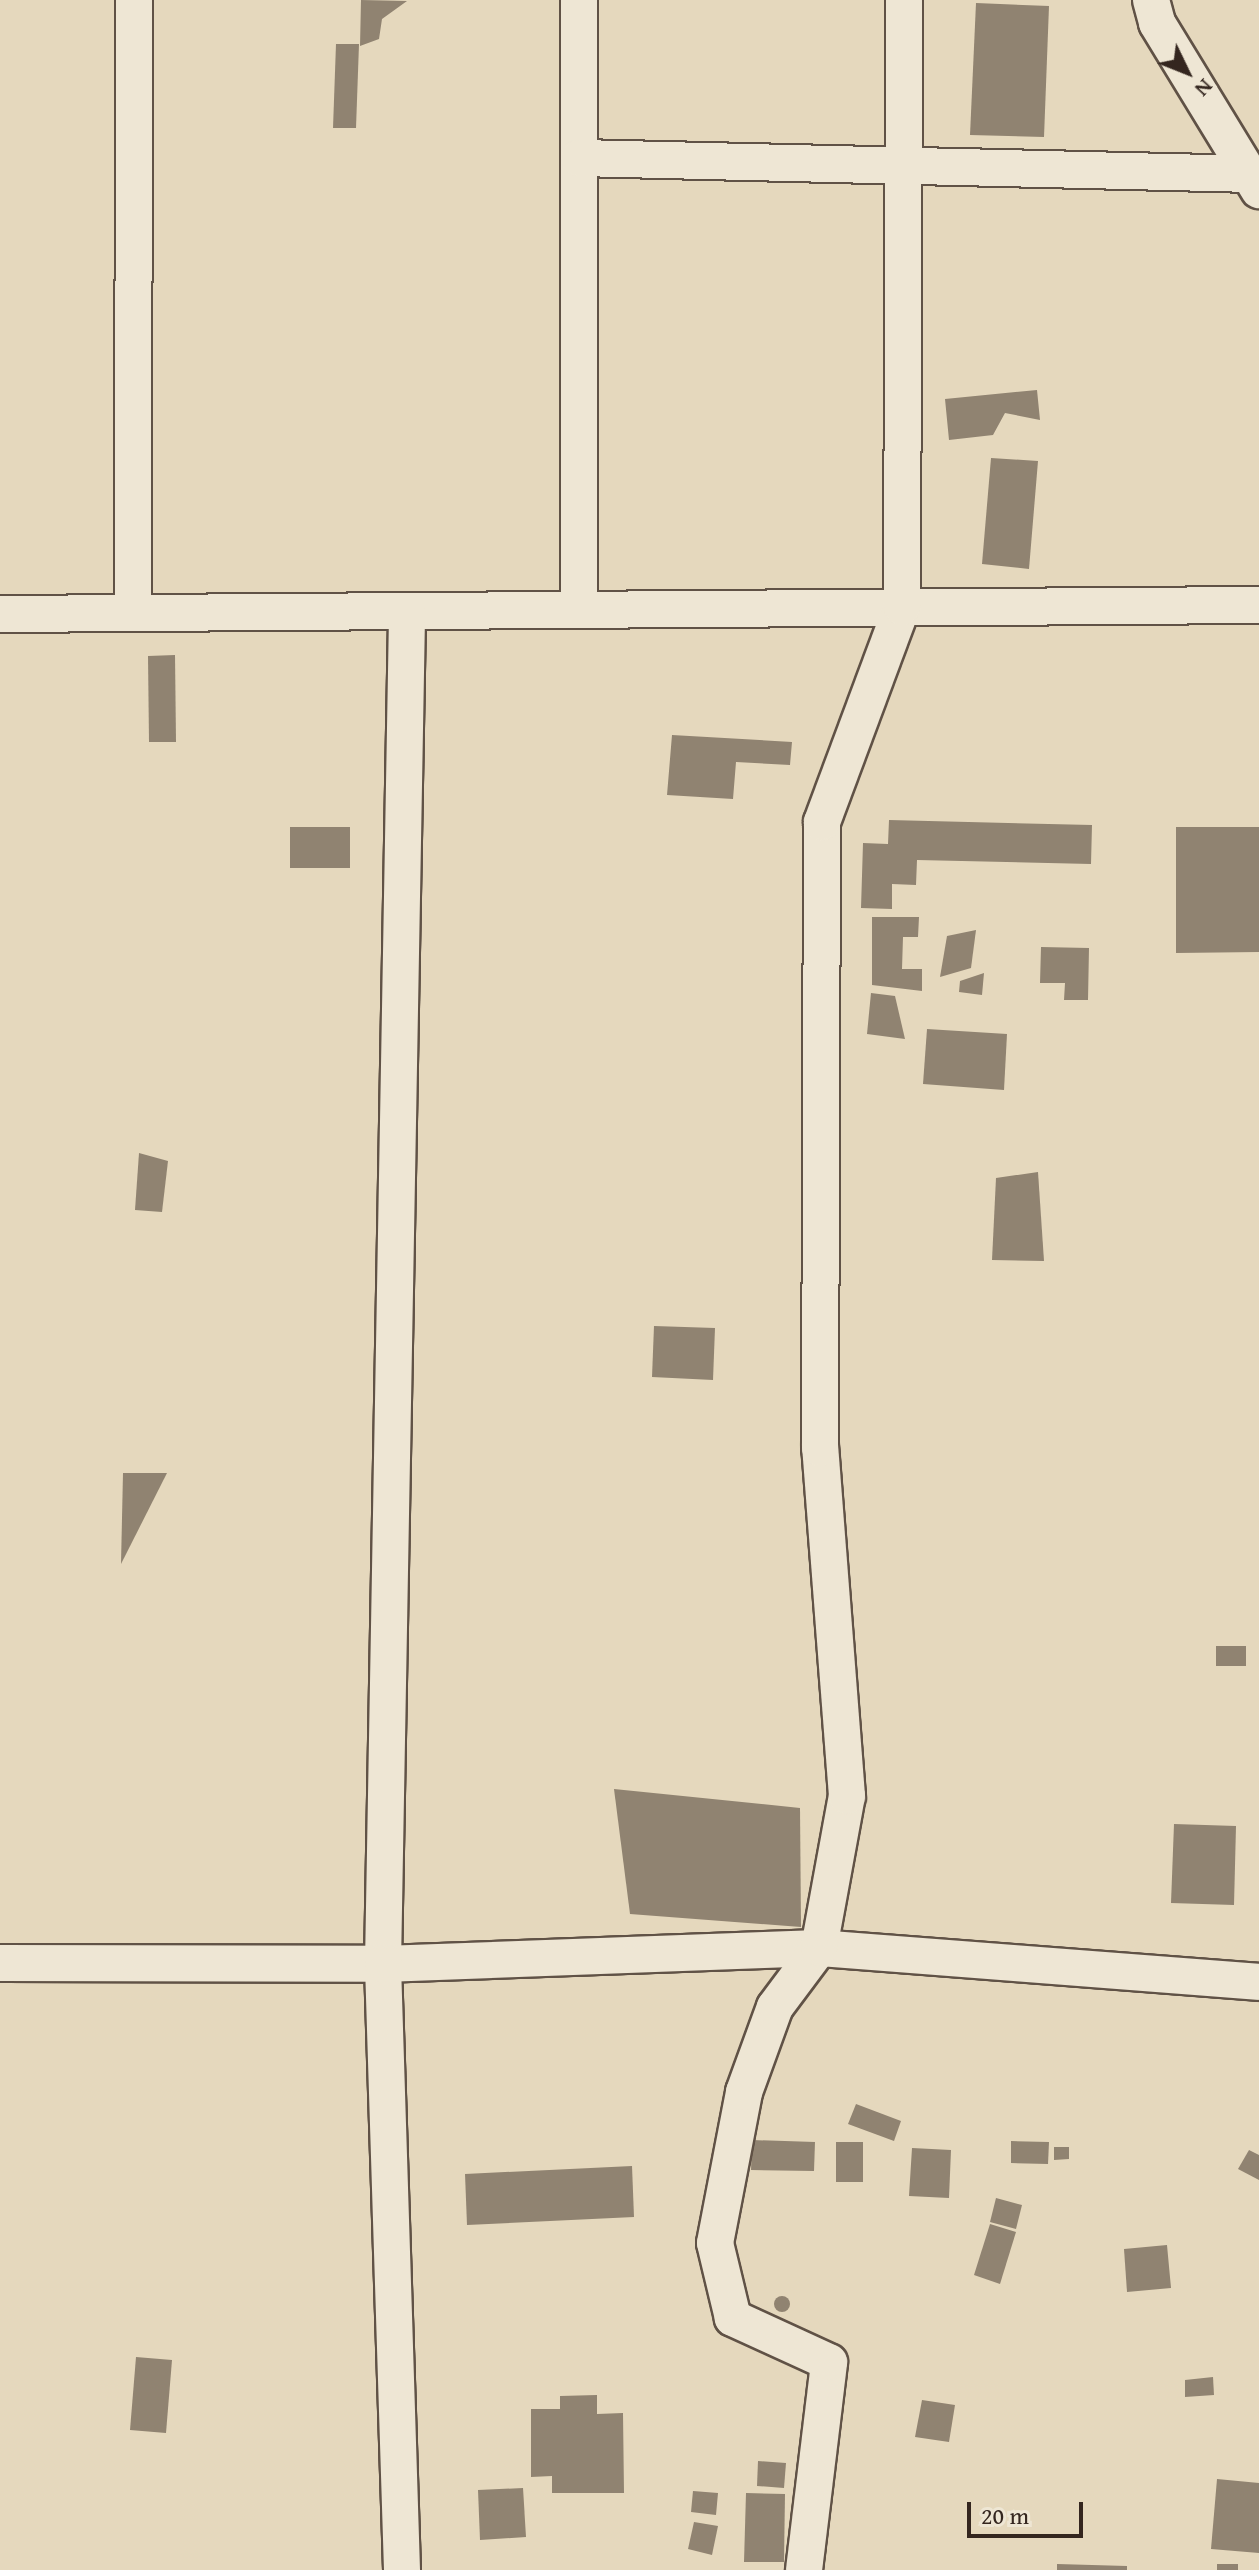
<!DOCTYPE html>
<html>
<head>
<meta charset="utf-8">
<style>
	body { margin:0 }
	#map { position:relative; width:1259px; height:2570px; overflow:hidden; background:#e5d8bd; font-family:"Gentium Book Plus",serif }
	div>[style] { position:absolute }
	.building>* { inset:0; background:#908371 }
	.round { border-radius:50% }
	.roads { filter:drop-shadow(2px 0 #605246) drop-shadow(-2px 0 #605246) drop-shadow(0 2px #605246) drop-shadow(0 -2px #605246) }
	.street>* { height:36px; margin:-18px; padding:0 18px; transform-origin:18px; border-radius:18px; background:#eee6d4 }
	span { translate:-50% -50%; white-space:nowrap; text-align:center; line-height:1.15; -webkit-text-stroke:8px #eee6d4; paint-order:stroke }
	.north { position:absolute; left:1147px; top:32px; width:80px; height:80px; -webkit-text-stroke:6px #eee6d4; paint-order:stroke; rotate:133deg; font-size:22px; font-weight:700; line-height:32px; text-align:center; color:#34261f }
	.north::after { content:''; display:block; margin:auto; width:28px; height:36px; background:#34261f; clip-path:polygon(50% 0,100% 100%,50% 72%,0 100%) }
	.scale { position:absolute; left:967px; top:2502px; width:116px; height:36px; box-sizing:border-box; border:4px solid #34261f; border-top:0; padding-left:10px; font-size:24px; line-height:28px; white-space:nowrap; color:#34261f; -webkit-text-stroke:6px #eee6d4; paint-order:stroke }
</style>
</head>
<body>
<div id="map">
	<div class="building">
		<div style="clip-path:polygon(361px 0,407px 1px,382px 19px,379px 39px,360px 46px)"></div>
		<div style="clip-path:polygon(976px 3px,1049px 6px,1044px 137px,970px 135px)"></div>
		<div style="clip-path:polygon(336px 44px,359px 44px,356px 128px,333px 128px)"></div>
		<div style="clip-path:polygon(1037px 390px,1040px 420px,1005px 413px,993px 435px,949px 440px,945px 399px)"></div>
		<div style="clip-path:polygon(991px 458px,1038px 461px,1029px 569px,982px 564px)"></div>
		<div style="clip-path:polygon(175px 655px,176px 742px,149px 742px,148px 656px)"></div>
		<div style="clip-path:polygon(672px 735px,792px 742px,790px 765px,736px 762px,733px 799px,667px 795px)"></div>
		<div style="clip-path:polygon(889px 820px,1092px 825px,1091px 864px,917px 860px,916px 885px,892px 884px,892px 909px,861px 908px,863px 843px,888px 844px)"></div>
		<div style="clip-path:polygon(290px 827px,350px 827px,350px 868px,290px 868px)"></div>
		<div style="clip-path:polygon(1176px 827px,1259px 827px,1259px 952px,1176px 953px)"></div>
		<div style="clip-path:polygon(872px 917px,919px 917px,918px 937px,903px 937px,902px 969px,922px 969px,922px 991px,872px 985px)"></div>
		<div style="clip-path:polygon(976px 930px,971px 968px,940px 977px,947px 936px)"></div>
		<div style="clip-path:polygon(1041px 947px,1089px 948px,1088px 1000px,1064px 1000px,1065px 983px,1040px 983px)"></div>
		<div style="clip-path:polygon(984px 973px,982px 995px,959px 992px,960px 981px)"></div>
		<div style="clip-path:polygon(871px 993px,895px 996px,905px 1039px,867px 1034px)"></div>
		<div style="clip-path:polygon(927px 1029px,1007px 1034px,1004px 1090px,923px 1084px)"></div>
		<div style="clip-path:polygon(139px 1153px,168px 1161px,162px 1212px,135px 1210px)"></div>
		<div style="clip-path:polygon(1038px 1172px,1044px 1261px,992px 1260px,996px 1178px)"></div>
		<div style="clip-path:polygon(654px 1326px,715px 1328px,713px 1380px,652px 1377px)"></div>
		<div style="clip-path:polygon(123px 1473px,167px 1473px,121px 1564px)"></div>
		<div style="clip-path:polygon(1216px 1646px,1246px 1646px,1246px 1666px,1216px 1666px)"></div>
		<div style="clip-path:polygon(614px 1789px,800px 1808px,801px 1927px,630px 1914px)"></div>
		<div style="clip-path:polygon(1174px 1824px,1236px 1826px,1234px 1905px,1171px 1903px)"></div>
		<div style="clip-path:polygon(856px 2104px,901px 2121px,894px 2141px,848px 2124px)"></div>
		<div style="clip-path:polygon(752px 2140px,815px 2142px,814px 2171px,751px 2170px)"></div>
		<div style="clip-path:polygon(1011px 2141px,1049px 2142px,1048px 2164px,1011px 2163px)"></div>
		<div style="clip-path:polygon(836px 2142px,863px 2142px,863px 2182px,836px 2182px)"></div>
		<div style="clip-path:polygon(1054px 2147px,1069px 2147px,1069px 2159px,1054px 2160px)"></div>
		<div style="clip-path:polygon(912px 2148px,951px 2150px,949px 2198px,909px 2196px)"></div>
		<div style="clip-path:polygon(1249px 2150px,1259px 2155px,1259px 2180px,1238px 2169px)"></div>
		<div style="clip-path:polygon(632px 2166px,634px 2217px,467px 2225px,465px 2174px)"></div>
		<div style="clip-path:polygon(996px 2198px,1022px 2205px,1016px 2229px,990px 2222px)"></div>
		<div style="clip-path:polygon(990px 2224px,1016px 2232px,1000px 2284px,974px 2275px)"></div>
		<div style="clip-path:polygon(1167px 2245px,1171px 2288px,1127px 2292px,1124px 2249px)"></div>
		<div class="round" style="left:774px;top:2296px;width:16px;height:16px"></div>
		<div style="clip-path:polygon(136px 2357px,172px 2360px,166px 2433px,130px 2430px)"></div>
		<div style="clip-path:polygon(1213px 2377px,1214px 2395px,1185px 2397px,1185px 2380px)"></div>
		<div style="clip-path:polygon(597px 2395px,597px 2414px,623px 2413px,624px 2493px,552px 2493px,552px 2476px,531px 2477px,531px 2409px,560px 2409px,560px 2396px)"></div>
		<div style="clip-path:polygon(922px 2400px,955px 2405px,949px 2442px,915px 2437px)"></div>
		<div style="clip-path:polygon(758px 2461px,786px 2463px,784px 2488px,757px 2486px)"></div>
		<div style="clip-path:polygon(1217px 2479px,1259px 2483px,1259px 2553px,1211px 2549px)"></div>
		<div style="clip-path:polygon(523px 2488px,526px 2537px,480px 2540px,478px 2490px)"></div>
		<div style="clip-path:polygon(693px 2491px,718px 2493px,716px 2515px,691px 2512px)"></div>
		<div style="clip-path:polygon(746px 2493px,785px 2494px,784px 2562px,744px 2562px)"></div>
		<div style="clip-path:polygon(694px 2522px,718px 2526px,712px 2555px,688px 2549px)"></div>
		<div style="clip-path:polygon(1057px 2564px,1127px 2566px,1127px 2570px,1057px 2570px)"></div>
		<div style="clip-path:polygon(1217px 2564px,1238px 2564px,1238px 2570px,1217px 2570px)"></div>
	</div>
	<div class="roads">
		<div class="street">
			<div style="left:579px;top:0;width:610px;rotate:90deg"></div>
			<div style="left:1151px;top:0;width:24px;rotate:75deg"></div>
			<div style="left:1157px;top:23px;width:196px;rotate:58.6deg"></div>
			<div style="left:579px;top:158px;width:674px;rotate:1.36deg"></div>
			<div style="left:133px;top:613px;width:613px;rotate:-89.91deg"></div>
			<div style="left:0;top:614px;width:1259px;rotate:-0.41deg"></div>
			<div style="left:0;top:1963px;width:383px;rotate:0.1deg"></div>
			<div style="left:383px;top:1964px;width:436px;rotate:-2.1deg"></div>
			<div style="left:819px;top:1948px;width:441px;rotate:4.4deg"></div>
			<div style="left:402px;top:2570px;width:606px;rotate:-91.8deg"></div>
			<div style="left:383px;top:1964px;width:1353px;rotate:-88.98deg"></div>
			<div style="left:804px;top:2570px;width:209px;rotate:-83.1deg"></div>
			<div style="left:829px;top:2362px;width:106px;rotate:-155.4deg"></div>
			<div style="left:733px;top:2318px;width:77px;rotate:-103.5deg"></div>
			<div style="left:715px;top:2243px;width:154px;rotate:-79.1deg"></div>
			<div style="left:744px;top:2092px;width:90px;rotate:-70deg"></div>
			<div style="left:775px;top:2007px;width:74px;rotate:-53.3deg"></div>
			<div style="left:819px;top:1948px;width:155px;rotate:-79.6deg"></div>
			<div style="left:847px;top:1796px;width:349px;rotate:-94.4deg"></div>
			<div style="left:820px;top:1448px;width:626px;rotate:-89.82deg"></div>
			<div style="left:822px;top:822px;width:229px;rotate:-69.6deg"></div>
			<div style="left:902px;top:607px;width:607px;rotate:-89.81deg"></div>
		</div>
	</div>
	<div class="north">N</div>
	<div class="scale">20 m</div>
</div>
</body>
</html>
